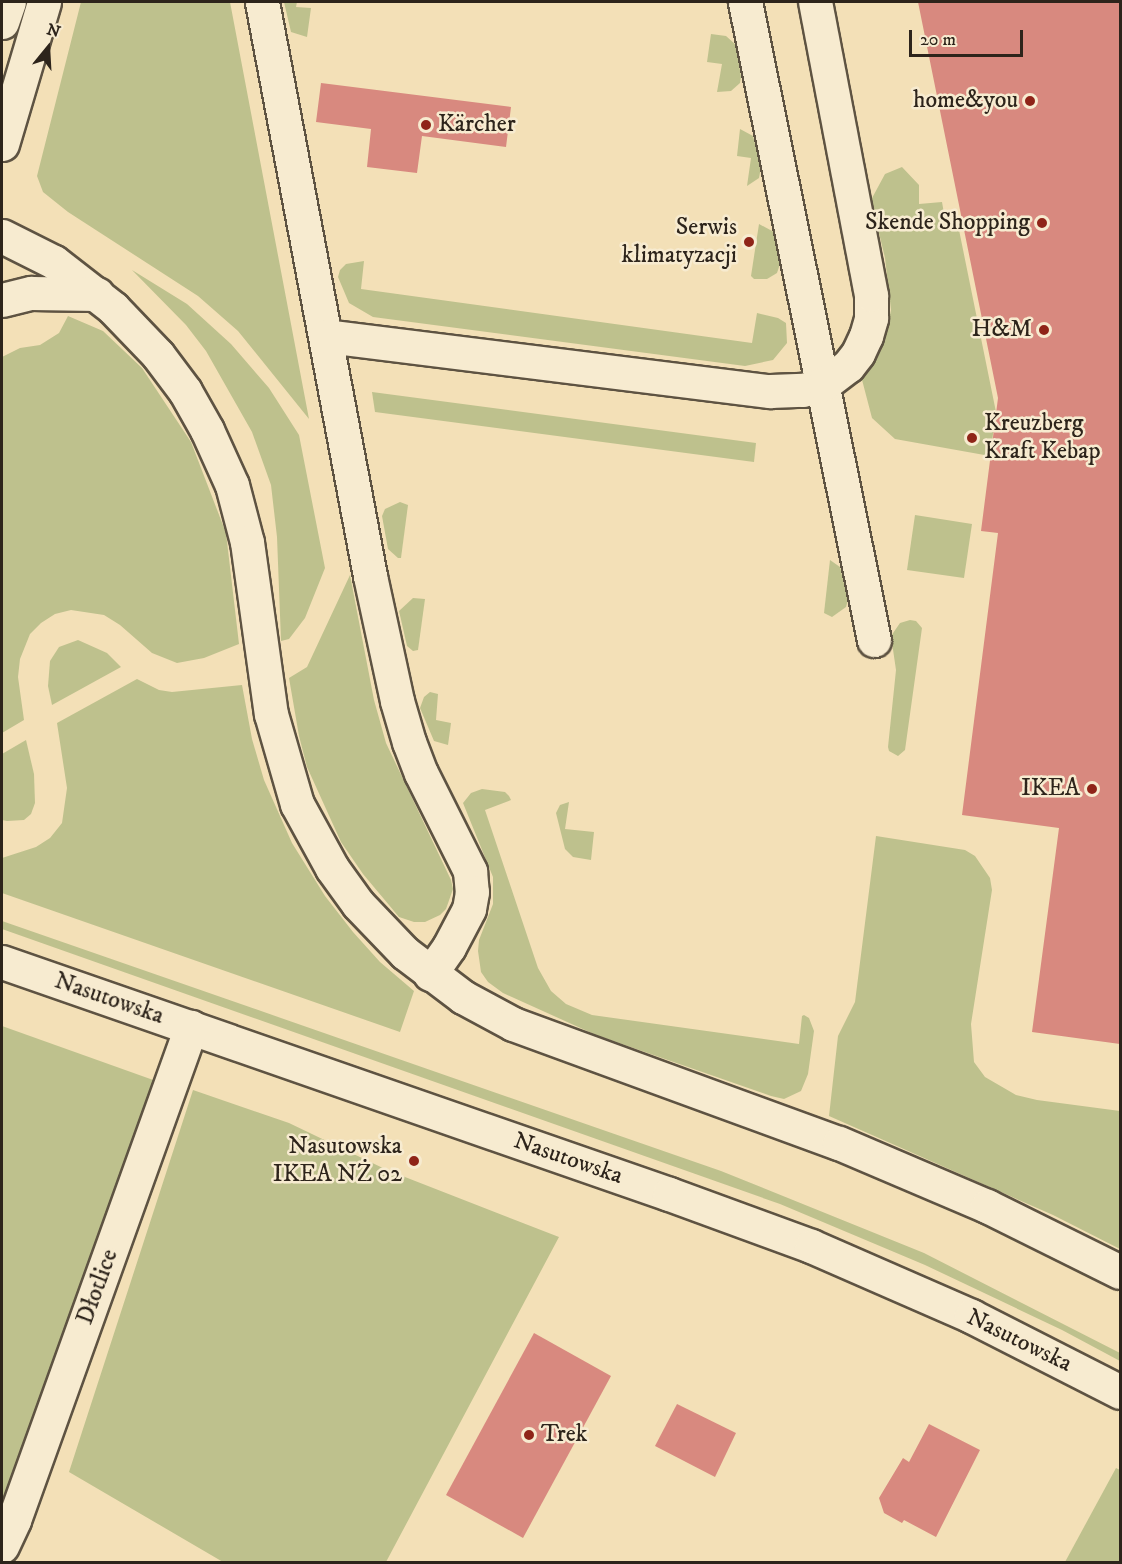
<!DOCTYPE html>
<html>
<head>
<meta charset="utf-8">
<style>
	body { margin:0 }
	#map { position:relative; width:1122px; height:1564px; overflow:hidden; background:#f3e0b7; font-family:"IM FELL DW Pica",serif }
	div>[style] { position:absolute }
	.green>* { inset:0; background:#bec18d }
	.building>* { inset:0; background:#d8897f }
	.roads { filter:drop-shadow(2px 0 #5e5342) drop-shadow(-2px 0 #5e5342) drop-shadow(0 2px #5e5342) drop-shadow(0 -2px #5e5342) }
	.minor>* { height:33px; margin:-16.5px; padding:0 16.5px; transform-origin:16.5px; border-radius:16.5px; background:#f7ebd0 }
	.dots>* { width:16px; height:16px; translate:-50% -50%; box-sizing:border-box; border:3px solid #f7ebd0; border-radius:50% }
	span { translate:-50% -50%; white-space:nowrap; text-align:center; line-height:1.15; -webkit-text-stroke:5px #f7ebd0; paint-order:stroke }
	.poi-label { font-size:24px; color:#2d241b }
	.right { translate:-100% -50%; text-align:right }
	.left { translate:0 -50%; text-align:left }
	.street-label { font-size:24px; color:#2d241b }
	.frame { position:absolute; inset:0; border:3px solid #2d241b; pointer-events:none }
	.north { position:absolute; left:18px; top:18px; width:60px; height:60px; -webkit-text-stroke:4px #f7ebd0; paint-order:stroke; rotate:18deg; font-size:16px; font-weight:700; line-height:24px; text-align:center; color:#2d241b }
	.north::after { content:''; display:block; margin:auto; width:21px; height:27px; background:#2d241b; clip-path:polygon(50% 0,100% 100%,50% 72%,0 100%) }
	.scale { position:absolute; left:909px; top:30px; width:114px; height:27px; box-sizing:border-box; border:3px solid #2d241b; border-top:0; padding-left:8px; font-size:18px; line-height:21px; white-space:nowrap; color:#2d241b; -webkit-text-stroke:4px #f7ebd0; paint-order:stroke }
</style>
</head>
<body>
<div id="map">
	<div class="green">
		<div style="clip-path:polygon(81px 2px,230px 2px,309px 419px,238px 331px,198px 296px,68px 212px,43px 192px,37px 176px)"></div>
		<div style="clip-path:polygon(284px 2px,297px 2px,296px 7px,311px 8px,307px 37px,291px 32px)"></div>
		<div style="clip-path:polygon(711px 34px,726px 36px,736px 45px,741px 77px,740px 83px,731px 91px,717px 92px,722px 64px,707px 62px)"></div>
		<div style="clip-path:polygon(740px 129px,753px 136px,761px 167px,759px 178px,747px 186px,751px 158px,737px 156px)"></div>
		<div style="clip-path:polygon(902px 167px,919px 185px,919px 204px,942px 202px,946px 225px,958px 225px,996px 412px,990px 456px,895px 439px,872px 418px,861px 376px,884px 342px,891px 310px,885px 258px,871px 200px,885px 174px)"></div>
		<div style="clip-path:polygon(759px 224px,774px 232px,780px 264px,777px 273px,767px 279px,754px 279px,751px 276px)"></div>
		<div style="clip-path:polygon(364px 261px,361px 289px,752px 343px,757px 313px,778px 318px,786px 323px,787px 343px,773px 360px,745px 366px,373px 317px,349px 303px,338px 277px,340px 270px,346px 264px)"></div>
		<div style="clip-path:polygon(132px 270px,187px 304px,231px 344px,269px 388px,299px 435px,325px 568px,305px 618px,289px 639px,281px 641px,277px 537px,271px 485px,252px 432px,206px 351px,186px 325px)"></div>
		<div style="clip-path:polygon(68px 316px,103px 331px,142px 368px,191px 442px,226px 533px,239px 644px,204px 658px,177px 663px,152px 653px,120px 625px,104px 615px,71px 610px,55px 614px,41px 623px,30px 634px,20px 659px,18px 677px,24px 720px,2px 733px,2px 357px,20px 348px,40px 345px,59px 333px)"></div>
		<div style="clip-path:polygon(372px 392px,756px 443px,754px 462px,375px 412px)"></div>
		<div style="clip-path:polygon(400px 502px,408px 505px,401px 558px,398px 558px,388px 549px,382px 516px,385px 509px)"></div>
		<div style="clip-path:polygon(915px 515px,972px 524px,964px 578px,907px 570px)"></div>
		<div style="clip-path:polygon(830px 560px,840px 567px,848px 600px,846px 607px,832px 617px,824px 613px)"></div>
		<div style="clip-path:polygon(350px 575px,374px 700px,386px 743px,451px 880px,453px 889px,446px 909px,440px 915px,425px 922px,414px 922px,399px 917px,363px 874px,341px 842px,307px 767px,299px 736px,289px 678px,307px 667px)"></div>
		<div style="clip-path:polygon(413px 598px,425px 599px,418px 650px,413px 651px,407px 646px,399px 611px)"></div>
		<div style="clip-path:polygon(910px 620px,916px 621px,922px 628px,905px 750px,898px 756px,889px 751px,888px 747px,896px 670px,891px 636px,900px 623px)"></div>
		<div style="clip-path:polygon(78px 640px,107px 653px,121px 667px,52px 705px,48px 686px,50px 661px,59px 647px)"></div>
		<div style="clip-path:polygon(137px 679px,159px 690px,172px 692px,242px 685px,252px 739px,264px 780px,292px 843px,325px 896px,353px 932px,380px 962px,414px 991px,400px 1032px,2px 893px,2px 858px,36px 847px,50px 838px,62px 823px,67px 788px,57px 723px)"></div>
		<div style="clip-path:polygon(430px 692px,438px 694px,436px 720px,451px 723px,448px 745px,434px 741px,420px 708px,424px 697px)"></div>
		<div style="clip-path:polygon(26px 740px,34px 774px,35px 803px,31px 814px,24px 820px,7px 821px,2px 820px,2px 754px)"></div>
		<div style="clip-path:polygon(482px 789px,505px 792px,509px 796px,511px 800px,485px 810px,538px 968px,551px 991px,566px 1004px,592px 1015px,799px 1044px,802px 1016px,804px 1015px,809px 1018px,814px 1031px,808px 1074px,801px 1091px,784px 1099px,771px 1096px,596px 1035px,503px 993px,488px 982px,481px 972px,478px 951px,479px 940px,493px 904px,493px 877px,463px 803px,471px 793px)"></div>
		<div style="clip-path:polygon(569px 802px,565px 829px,594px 832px,591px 860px,573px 857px,565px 849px,556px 813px,560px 805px)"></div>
		<div style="clip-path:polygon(876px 836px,965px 850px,975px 856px,990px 878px,992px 890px,971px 1024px,974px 1062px,985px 1077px,1016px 1095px,1037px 1100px,1120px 1111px,1120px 1249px,1053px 1215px,829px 1116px,838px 1036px,855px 1002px)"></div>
		<div style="clip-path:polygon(2px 921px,721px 1171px,924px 1253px,1120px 1353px,1120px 1361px,1062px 1330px,925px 1265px,780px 1204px,2px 929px)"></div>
		<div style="clip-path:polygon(2px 1026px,170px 1086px,2px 1507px)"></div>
		<div style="clip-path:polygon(193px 1090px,289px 1123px,387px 1170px,559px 1237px,386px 1562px,223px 1562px,69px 1472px)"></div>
		<div style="clip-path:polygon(1116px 1468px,1120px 1470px,1120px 1562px,1065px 1562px)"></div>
	</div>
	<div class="building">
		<div style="clip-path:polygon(918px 2px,1120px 2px,1120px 1044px,1032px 1032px,1059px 828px,962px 815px,998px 533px,981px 531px,998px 398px)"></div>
		<div style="clip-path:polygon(321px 83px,511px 107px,506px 147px,422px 136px,417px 173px,367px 167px,371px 129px,316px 122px)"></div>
		<div style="clip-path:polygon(534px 1333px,611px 1376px,523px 1538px,446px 1495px)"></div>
		<div style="clip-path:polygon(677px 1404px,736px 1433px,715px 1477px,655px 1446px)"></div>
		<div style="clip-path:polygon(929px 1424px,980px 1450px,936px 1537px,904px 1520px,902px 1523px,884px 1513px,879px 1498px,903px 1458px,909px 1462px)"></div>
	</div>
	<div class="roads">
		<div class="minor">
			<div style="left:262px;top:2px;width:584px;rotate:79.34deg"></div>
			<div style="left:370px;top:576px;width:128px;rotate:77.8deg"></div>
			<div style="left:397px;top:701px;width:43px;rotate:73.7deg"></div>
			<div style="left:409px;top:742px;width:33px;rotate:69deg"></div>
			<div style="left:421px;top:773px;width:110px;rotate:63.4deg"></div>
			<div style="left:470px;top:871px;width:21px;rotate:85deg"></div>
			<div style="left:472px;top:892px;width:17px;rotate:100deg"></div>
			<div style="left:469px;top:909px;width:43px;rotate:117.8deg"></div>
			<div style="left:449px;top:947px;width:33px;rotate:125deg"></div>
			<div style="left:745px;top:2px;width:651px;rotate:78.57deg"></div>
			<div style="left:2px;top:22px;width:21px;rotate:-71deg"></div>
			<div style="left:2px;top:144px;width:148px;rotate:-73.5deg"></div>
			<div style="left:2px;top:236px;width:58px;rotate:26.6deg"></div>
			<div style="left:54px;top:262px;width:75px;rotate:37.9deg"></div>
			<div style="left:113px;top:308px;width:65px;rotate:46.2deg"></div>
			<div style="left:158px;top:355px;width:45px;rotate:53.1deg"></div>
			<div style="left:185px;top:391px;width:45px;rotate:60.6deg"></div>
			<div style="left:207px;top:430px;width:60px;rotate:65.6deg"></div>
			<div style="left:232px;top:485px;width:59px;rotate:75.3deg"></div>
			<div style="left:247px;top:542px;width:174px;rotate:82.1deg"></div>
			<div style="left:271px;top:714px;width:94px;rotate:73.9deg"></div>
			<div style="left:297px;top:804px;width:73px;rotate:61.3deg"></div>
			<div style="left:332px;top:868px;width:44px;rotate:54.2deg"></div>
			<div style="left:358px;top:904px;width:68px;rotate:46.2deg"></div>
			<div style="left:405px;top:953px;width:73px;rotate:37.2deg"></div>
			<div style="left:463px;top:997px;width:57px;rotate:28.4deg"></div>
			<div style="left:513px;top:1024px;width:347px;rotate:20.1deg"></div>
			<div style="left:839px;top:1143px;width:161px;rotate:23.1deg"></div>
			<div style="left:987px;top:1206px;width:148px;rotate:26.4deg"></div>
			<div style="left:2px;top:300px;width:30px;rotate:-14deg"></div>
			<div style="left:31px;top:293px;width:66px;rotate:0.9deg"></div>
			<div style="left:326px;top:336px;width:447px;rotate:7.1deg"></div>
			<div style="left:770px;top:391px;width:33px;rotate:-2deg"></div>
			<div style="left:803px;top:390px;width:22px;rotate:-16deg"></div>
			<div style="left:824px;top:384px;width:30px;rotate:-37deg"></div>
			<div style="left:848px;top:366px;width:16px;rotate:-52deg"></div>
			<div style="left:858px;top:353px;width:19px;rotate:-65deg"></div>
			<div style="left:866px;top:336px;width:19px;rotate:-74deg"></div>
			<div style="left:871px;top:318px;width:23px;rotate:-90deg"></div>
			<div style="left:871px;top:295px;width:298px;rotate:-100.8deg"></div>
			<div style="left:2px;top:962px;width:706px;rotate:19.18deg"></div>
			<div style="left:669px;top:1194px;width:151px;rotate:20.1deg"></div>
			<div style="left:811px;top:1246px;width:175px;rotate:23.6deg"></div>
			<div style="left:971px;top:1316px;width:167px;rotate:27deg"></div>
			<div style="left:2px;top:1546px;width:29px;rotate:-65deg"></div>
			<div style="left:14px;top:1520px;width:524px;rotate:-70.25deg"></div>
		</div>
	</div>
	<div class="dots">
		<div style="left:1030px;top:101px;background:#8f2418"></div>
		<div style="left:426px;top:125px;background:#8f2418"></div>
		<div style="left:1042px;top:223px;background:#8f2418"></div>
		<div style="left:749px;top:242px;background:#8f2418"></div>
		<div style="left:1044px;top:330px;background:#8f2418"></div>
		<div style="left:972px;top:438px;background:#8f2418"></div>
		<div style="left:1092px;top:789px;background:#8f2418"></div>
		<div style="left:414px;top:1161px;background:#8f2418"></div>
		<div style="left:529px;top:1435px;background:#8f2418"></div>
	</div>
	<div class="poi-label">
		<span class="right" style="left:1018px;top:101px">home&amp;you</span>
		<span class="left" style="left:438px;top:125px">Kärcher</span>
		<span class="right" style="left:1030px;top:223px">Skende Shopping</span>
		<span class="right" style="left:737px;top:242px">Serwis<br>klimatyzacji</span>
		<span class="right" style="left:1032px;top:330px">H&amp;M</span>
		<span class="left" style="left:984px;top:438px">Kreuzberg<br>Kraft Kebap</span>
		<span class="right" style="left:1080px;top:789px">IKEA</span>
		<span class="right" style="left:402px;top:1161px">Nasutowska<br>IKEA NŻ 02</span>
		<span class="left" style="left:541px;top:1435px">Trek</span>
	</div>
	<div class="street-label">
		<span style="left:109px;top:999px;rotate:19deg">Nasutowska</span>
		<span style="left:568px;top:1159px;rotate:19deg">Nasutowska</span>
		<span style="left:98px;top:1287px;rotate:-70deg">Dłotlice</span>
		<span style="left:1019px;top:1341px;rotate:26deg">Nasutowska</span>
	</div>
	<div class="frame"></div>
	<div class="north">N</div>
	<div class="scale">20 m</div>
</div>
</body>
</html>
